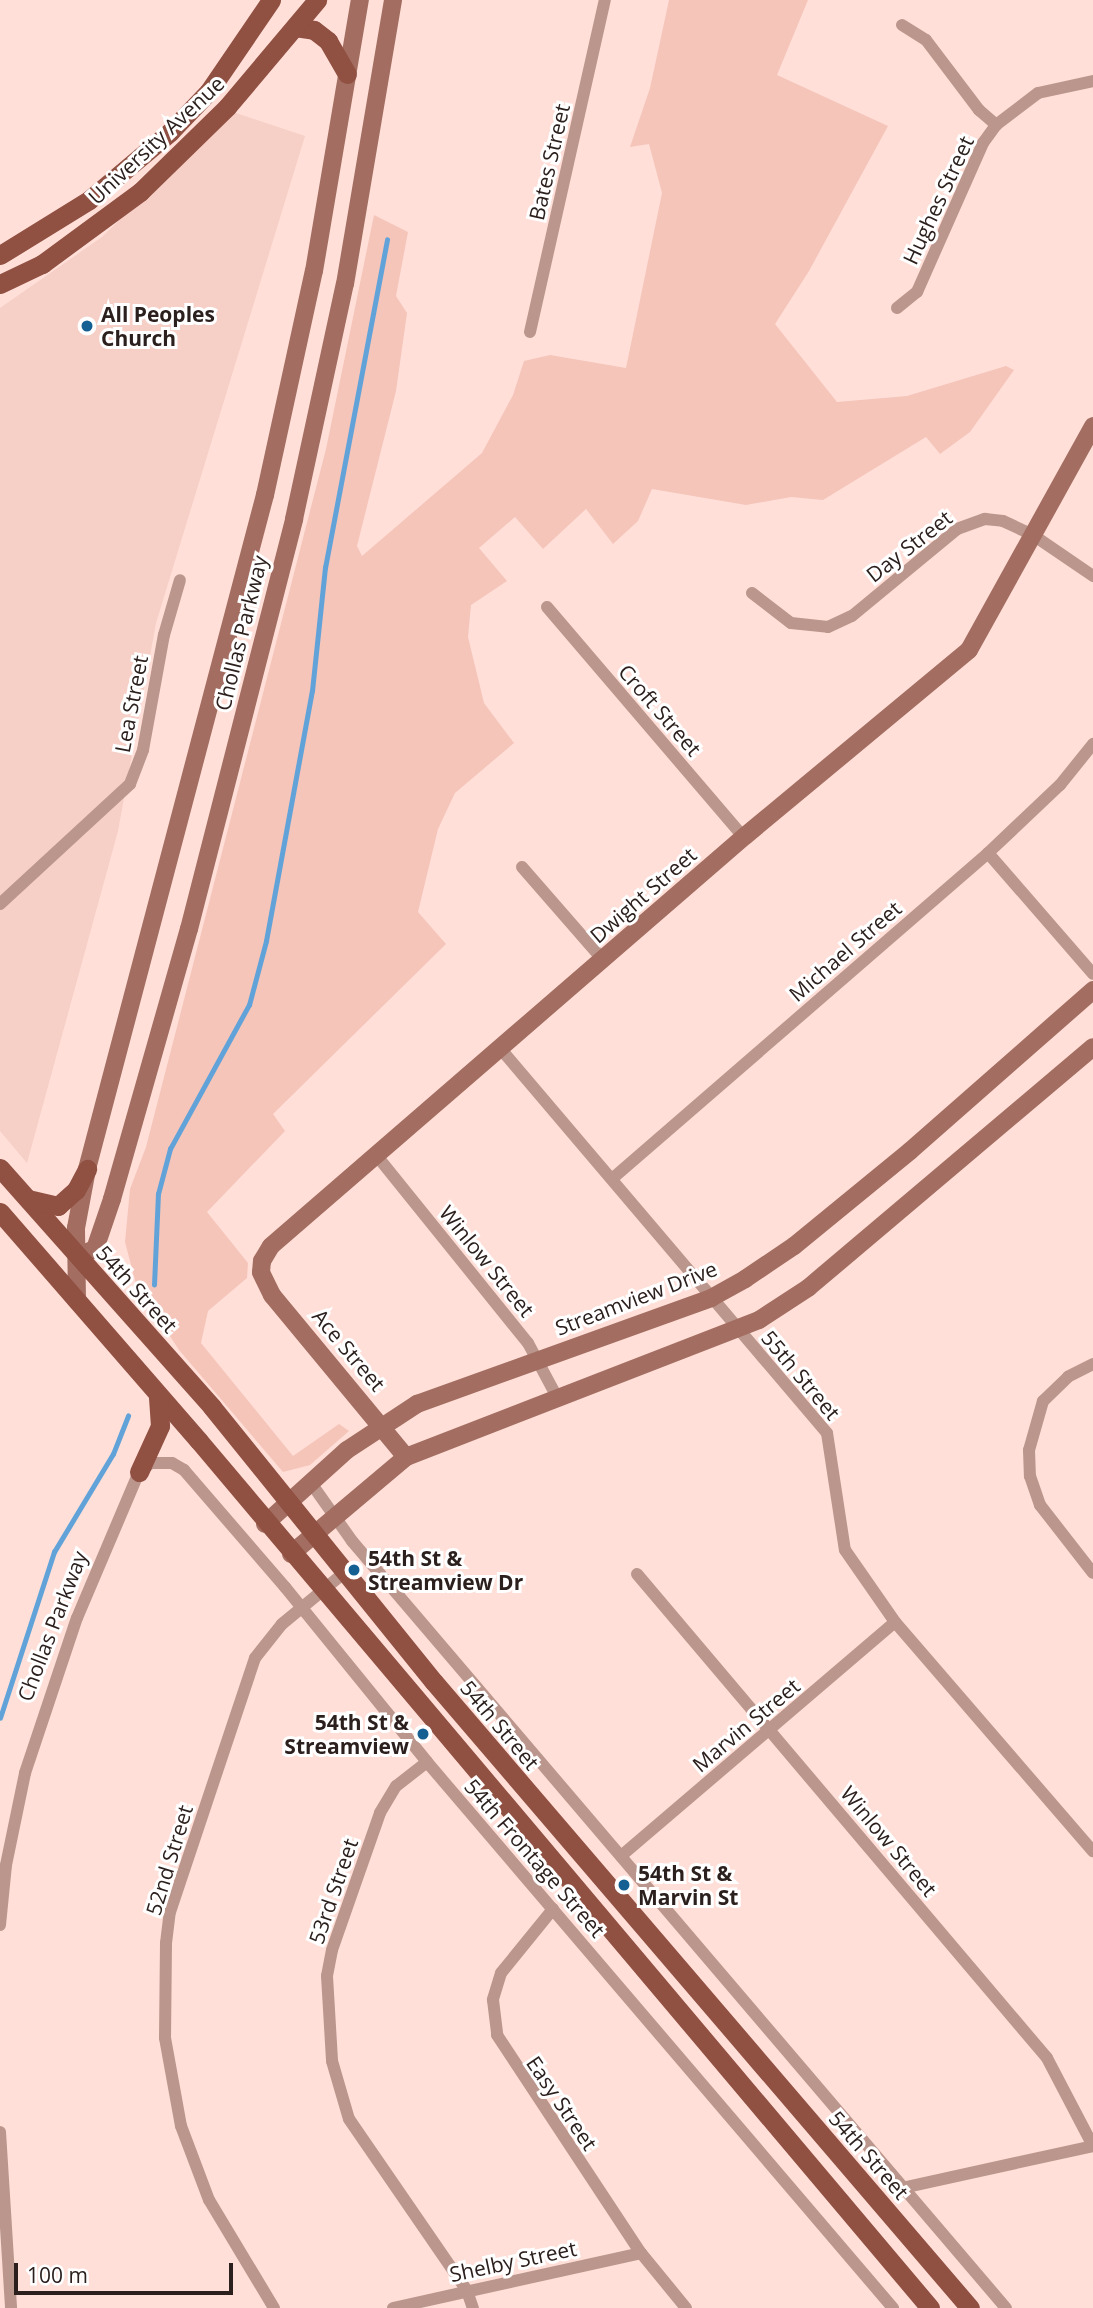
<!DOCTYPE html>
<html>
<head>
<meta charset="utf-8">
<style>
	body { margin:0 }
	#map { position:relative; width:1093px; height:2308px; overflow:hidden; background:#ffdfd8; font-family:"Open Sans",sans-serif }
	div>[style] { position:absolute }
	.built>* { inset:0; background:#f6cfc6 }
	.green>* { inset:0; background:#f5c5ba }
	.stream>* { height:4.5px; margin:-2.25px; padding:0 2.25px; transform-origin:2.25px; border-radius:2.25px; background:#61a3d9 }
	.street>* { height:12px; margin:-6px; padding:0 6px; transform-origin:6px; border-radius:6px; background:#bb968d }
	.secondary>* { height:18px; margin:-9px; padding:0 9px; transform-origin:9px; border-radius:9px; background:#a36e61 }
	.primary>* { height:19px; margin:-9.5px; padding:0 9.5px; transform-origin:9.5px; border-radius:9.5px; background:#905042 }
	.dots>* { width:19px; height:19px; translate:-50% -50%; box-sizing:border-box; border:4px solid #fff; border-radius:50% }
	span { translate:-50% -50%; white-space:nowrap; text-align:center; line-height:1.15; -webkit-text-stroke:6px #fff; paint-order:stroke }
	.street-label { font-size:21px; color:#2b201d }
	.poi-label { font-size:21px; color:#2b201d; font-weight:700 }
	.left { translate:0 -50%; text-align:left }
	.right { translate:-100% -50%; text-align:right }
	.scale { position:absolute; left:14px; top:2263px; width:219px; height:32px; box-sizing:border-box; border:4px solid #2b201d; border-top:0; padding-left:9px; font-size:21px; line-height:24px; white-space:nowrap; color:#2b201d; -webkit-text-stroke:5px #fff; paint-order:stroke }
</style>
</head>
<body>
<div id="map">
	<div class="built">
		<div style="clip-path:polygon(230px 111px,305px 136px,156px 623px,118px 831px,27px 1163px,0 1131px,0 308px,102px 237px)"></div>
	</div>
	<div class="green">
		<div style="clip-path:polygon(669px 0,808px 0,777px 75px,888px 126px,809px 271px,775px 324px,837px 402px,907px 396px,1006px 366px,1014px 370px,970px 432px,940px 454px,926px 437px,823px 500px,791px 497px,746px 505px,652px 489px,638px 521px,613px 544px,586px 509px,543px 549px,515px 517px,479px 548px,507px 581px,471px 605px,468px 637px,484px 703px,514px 743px,455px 793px,438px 829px,418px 912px,446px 944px,273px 1114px,285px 1131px,207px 1212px,248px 1263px,247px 1278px,208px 1311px,201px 1343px,293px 1456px,339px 1424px,349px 1431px,310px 1465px,283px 1472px,179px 1350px,136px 1284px,125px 1242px,130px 1189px,146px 1147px,326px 449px,374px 215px,408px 232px,396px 296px,407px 313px,396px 391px,357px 546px,362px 556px,482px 453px,513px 395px,524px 361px,550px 355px,626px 368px,662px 193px,649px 144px,630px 147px,650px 88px)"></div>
	</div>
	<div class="stream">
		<div style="left:154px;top:1285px;width:91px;rotate:-87.5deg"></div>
		<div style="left:158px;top:1194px;width:47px;rotate:-75.1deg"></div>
		<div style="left:170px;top:1149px;width:164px;rotate:-61.3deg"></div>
		<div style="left:249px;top:1005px;width:66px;rotate:-75.1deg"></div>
		<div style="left:266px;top:941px;width:254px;rotate:-79.6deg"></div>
		<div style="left:312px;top:691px;width:124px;rotate:-84deg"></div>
		<div style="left:325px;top:568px;width:334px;rotate:-79.3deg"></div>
		<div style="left:0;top:1718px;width:175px;rotate:-72deg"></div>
		<div style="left:54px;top:1552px;width:114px;rotate:-59deg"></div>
		<div style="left:113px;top:1454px;width:41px;rotate:-68.5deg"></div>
	</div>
	<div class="street">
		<div style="left:902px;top:25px;width:28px;rotate:32deg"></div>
		<div style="left:926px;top:40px;width:88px;rotate:52.9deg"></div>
		<div style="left:979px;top:110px;width:23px;rotate:41deg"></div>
		<div style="left:897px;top:308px;width:26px;rotate:-39deg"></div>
		<div style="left:917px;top:292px;width:163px;rotate:-66.1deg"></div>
		<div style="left:983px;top:143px;width:22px;rotate:-54deg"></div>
		<div style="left:996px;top:125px;width:53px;rotate:-37.3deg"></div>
		<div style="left:1038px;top:93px;width:56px;rotate:-12.3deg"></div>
		<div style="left:530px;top:332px;width:340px;rotate:-77.3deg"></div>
		<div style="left:752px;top:593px;width:49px;rotate:37.6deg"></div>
		<div style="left:791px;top:623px;width:37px;rotate:6deg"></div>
		<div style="left:828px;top:627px;width:26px;rotate:-25deg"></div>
		<div style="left:852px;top:616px;width:136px;rotate:-39.6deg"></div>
		<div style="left:957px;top:529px;width:30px;rotate:-20deg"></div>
		<div style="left:985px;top:519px;width:18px;rotate:6deg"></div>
		<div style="left:1003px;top:521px;width:33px;rotate:25deg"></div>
		<div style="left:1033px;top:535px;width:73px;rotate:34.3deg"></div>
		<div style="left:547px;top:607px;width:304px;rotate:49.5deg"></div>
		<div style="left:988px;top:853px;width:160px;rotate:49deg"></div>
		<div style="left:522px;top:867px;width:123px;rotate:48.9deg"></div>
		<div style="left:0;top:904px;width:177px;rotate:-42.7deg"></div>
		<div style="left:130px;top:784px;width:36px;rotate:-69deg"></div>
		<div style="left:143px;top:750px;width:117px;rotate:-79.7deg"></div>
		<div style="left:164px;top:635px;width:57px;rotate:-73.8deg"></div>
		<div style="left:500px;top:1048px;width:505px;rotate:49.66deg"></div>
		<div style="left:827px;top:1433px;width:118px;rotate:81.3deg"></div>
		<div style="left:845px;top:1550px;width:88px;rotate:55.2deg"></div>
		<div style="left:895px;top:1622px;width:303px;rotate:49.2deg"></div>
		<div style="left:377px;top:1156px;width:240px;rotate:51.1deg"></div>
		<div style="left:528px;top:1343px;width:61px;rotate:61.8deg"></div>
		<div style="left:613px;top:1178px;width:496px;rotate:-40.9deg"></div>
		<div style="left:988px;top:853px;width:99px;rotate:-43.4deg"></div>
		<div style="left:1060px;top:785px;width:53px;rotate:-51.2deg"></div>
		<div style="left:1093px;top:1364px;width:28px;rotate:153deg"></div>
		<div style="left:1068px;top:1377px;width:35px;rotate:136deg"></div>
		<div style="left:1043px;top:1401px;width:51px;rotate:105.9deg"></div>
		<div style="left:1029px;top:1450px;width:26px;rotate:88deg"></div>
		<div style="left:1030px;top:1476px;width:31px;rotate:71deg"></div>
		<div style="left:1040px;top:1505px;width:86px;rotate:52.1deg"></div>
		<div style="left:311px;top:1483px;width:71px;rotate:54.7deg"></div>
		<div style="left:352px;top:1541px;width:1008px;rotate:49.55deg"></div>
		<div style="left:637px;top:1574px;width:634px;rotate:49.73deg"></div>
		<div style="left:1047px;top:2058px;width:99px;rotate:62.4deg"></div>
		<div style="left:1093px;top:2146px;width:196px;rotate:167.6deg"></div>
		<div style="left:427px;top:1762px;width:39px;rotate:142deg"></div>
		<div style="left:396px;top:1786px;width:31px;rotate:121deg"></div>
		<div style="left:380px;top:1813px;width:145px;rotate:109.3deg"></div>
		<div style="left:332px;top:1950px;width:26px;rotate:101deg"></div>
		<div style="left:327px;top:1976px;width:85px;rotate:86.6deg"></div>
		<div style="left:332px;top:2061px;width:60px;rotate:73.7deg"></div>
		<div style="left:349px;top:2119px;width:209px;rotate:55.5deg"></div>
		<div style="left:467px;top:2291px;width:18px;rotate:71deg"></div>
		<div style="left:621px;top:1856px;width:360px;rotate:-40.5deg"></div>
		<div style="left:553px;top:1909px;width:82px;rotate:129.1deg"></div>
		<div style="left:501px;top:1973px;width:28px;rotate:107deg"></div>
		<div style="left:493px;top:2000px;width:35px;rotate:83deg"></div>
		<div style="left:497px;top:2035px;width:261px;rotate:56.6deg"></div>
		<div style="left:641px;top:2253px;width:71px;rotate:50.7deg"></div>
		<div style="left:0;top:1925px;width:60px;rotate:-84.3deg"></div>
		<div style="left:6px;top:1865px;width:94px;rotate:-78.3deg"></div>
		<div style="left:25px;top:1773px;width:163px;rotate:-71.5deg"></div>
		<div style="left:77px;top:1618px;width:159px;rotate:-67deg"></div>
		<div style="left:139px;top:1472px;width:15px;rotate:-37deg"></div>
		<div style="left:151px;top:1463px;width:21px"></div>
		<div style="left:172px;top:1463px;width:14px;rotate:30deg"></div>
		<div style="left:184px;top:1470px;width:155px;rotate:49.2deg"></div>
		<div style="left:285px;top:1587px;width:225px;rotate:50.9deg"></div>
		<div style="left:427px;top:1762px;width:718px;rotate:49.52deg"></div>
		<div style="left:0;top:2132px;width:176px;rotate:86.4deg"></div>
		<div style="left:274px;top:2308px;width:126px;rotate:-121deg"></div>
		<div style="left:209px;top:2200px;width:79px;rotate:-110.7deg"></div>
		<div style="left:181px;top:2126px;width:89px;rotate:-100.3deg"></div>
		<div style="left:165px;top:2038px;width:95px;rotate:-89.4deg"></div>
		<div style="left:166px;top:1943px;width:31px;rotate:-83deg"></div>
		<div style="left:170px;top:1912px;width:268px;rotate:-71.5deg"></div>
		<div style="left:255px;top:1658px;width:43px;rotate:-51.5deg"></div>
		<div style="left:282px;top:1624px;width:82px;rotate:-39.5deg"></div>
		<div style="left:393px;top:2308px;width:254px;rotate:-12.5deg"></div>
	</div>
	<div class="secondary">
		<div style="left:77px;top:1256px;width:19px;rotate:-21deg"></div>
		<div style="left:95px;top:1249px;width:53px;rotate:-71.2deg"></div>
		<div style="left:112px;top:1199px;width:281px;rotate:-74.1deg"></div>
		<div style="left:189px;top:929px;width:423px;rotate:-75.6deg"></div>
		<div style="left:294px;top:519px;width:240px;rotate:-77.8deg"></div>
		<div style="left:345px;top:284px;width:288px;rotate:-80.4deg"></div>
		<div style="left:77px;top:1301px;width:73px;rotate:-90.8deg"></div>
		<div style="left:76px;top:1228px;width:60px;rotate:-79.4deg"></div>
		<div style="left:87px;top:1169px;width:697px;rotate:-75.21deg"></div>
		<div style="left:265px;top:495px;width:229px;rotate:-77.7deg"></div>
		<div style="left:314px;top:271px;width:275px;rotate:-80.4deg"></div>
		<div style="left:406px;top:1457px;width:210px;rotate:-129.6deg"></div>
		<div style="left:272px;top:1295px;width:25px;rotate:-116deg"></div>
		<div style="left:261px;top:1272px;width:11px;rotate:-85deg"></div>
		<div style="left:262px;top:1261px;width:17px;rotate:-59deg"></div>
		<div style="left:271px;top:1246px;width:627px;rotate:-40.86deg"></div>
		<div style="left:745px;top:836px;width:291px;rotate:-39.7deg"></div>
		<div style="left:969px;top:650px;width:256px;rotate:-61deg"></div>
		<div style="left:265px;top:1524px;width:110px;rotate:-42.1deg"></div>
		<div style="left:347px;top:1450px;width:84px;rotate:-33.3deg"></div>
		<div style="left:417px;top:1404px;width:313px;rotate:-19.8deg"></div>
		<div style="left:711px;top:1298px;width:39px;rotate:-29deg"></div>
		<div style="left:745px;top:1279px;width:59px;rotate:-34deg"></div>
		<div style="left:794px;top:1246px;width:150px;rotate:-39.3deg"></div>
		<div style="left:910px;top:1151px;width:244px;rotate:-41.3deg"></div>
		<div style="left:291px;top:1554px;width:150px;rotate:-40.1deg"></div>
		<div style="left:406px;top:1457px;width:379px;rotate:-21.2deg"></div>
		<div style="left:759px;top:1320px;width:59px;rotate:-33.1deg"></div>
		<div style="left:808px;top:1288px;width:373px;rotate:-40.2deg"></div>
	</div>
	<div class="primary">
		<div style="left:295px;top:27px;width:19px;rotate:9deg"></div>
		<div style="left:314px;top:30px;width:18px;rotate:38deg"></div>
		<div style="left:328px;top:41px;width:38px;rotate:60deg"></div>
		<div style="left:0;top:255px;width:105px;rotate:-31.7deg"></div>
		<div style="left:89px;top:200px;width:106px;rotate:-40deg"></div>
		<div style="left:170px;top:132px;width:57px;rotate:-46.4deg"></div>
		<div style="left:209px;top:91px;width:110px;rotate:-55.7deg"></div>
		<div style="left:0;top:284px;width:47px;rotate:-25.5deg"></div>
		<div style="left:42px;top:264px;width:122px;rotate:-36.3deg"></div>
		<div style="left:140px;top:192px;width:122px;rotate:-44.3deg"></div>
		<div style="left:227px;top:107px;width:140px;rotate:-49.9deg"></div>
		<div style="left:0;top:1168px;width:319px;rotate:48.4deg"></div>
		<div style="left:212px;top:1407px;width:353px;rotate:51.1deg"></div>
		<div style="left:434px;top:1682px;width:824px;rotate:49.43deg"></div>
		<div style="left:28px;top:1199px;width:31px;rotate:13deg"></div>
		<div style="left:58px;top:1206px;width:24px;rotate:-42deg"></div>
		<div style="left:76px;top:1190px;width:24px;rotate:-62deg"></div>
		<div style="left:0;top:1212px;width:303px;rotate:49deg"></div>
		<div style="left:199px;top:1441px;width:1134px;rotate:49.86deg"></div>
		<div style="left:139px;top:1472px;width:51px;rotate:-65.5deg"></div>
		<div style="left:160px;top:1426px;width:29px;rotate:-94deg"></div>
	</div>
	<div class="dots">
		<div style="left:87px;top:326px;background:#156093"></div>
		<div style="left:354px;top:1570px;background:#156093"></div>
		<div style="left:423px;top:1734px;background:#156093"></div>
		<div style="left:624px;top:1885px;background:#156093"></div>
	</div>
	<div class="street-label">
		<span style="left:156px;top:140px;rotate:-43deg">University Avenue</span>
		<span style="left:549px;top:162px;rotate:-77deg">Bates Street</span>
		<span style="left:938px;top:200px;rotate:-65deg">Hughes Street</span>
		<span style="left:909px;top:546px;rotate:-38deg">Day Street</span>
		<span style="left:241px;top:633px;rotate:-76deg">Chollas Parkway</span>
		<span style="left:131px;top:704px;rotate:-79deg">Lea Street</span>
		<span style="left:660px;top:710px;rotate:49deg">Croft Street</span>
		<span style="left:643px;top:895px;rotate:-41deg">Dwight Street</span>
		<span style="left:845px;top:951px;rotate:-41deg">Michael Street</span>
		<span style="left:487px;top:1261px;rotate:51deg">Winlow Street</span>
		<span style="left:137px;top:1289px;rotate:48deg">54th Street</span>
		<span style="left:636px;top:1298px;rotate:-21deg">Streamview Drive</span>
		<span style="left:349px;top:1350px;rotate:50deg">Ace Street</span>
		<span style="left:801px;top:1375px;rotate:50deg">55th Street</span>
		<span style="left:52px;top:1626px;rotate:-69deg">Chollas Parkway</span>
		<span style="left:500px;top:1725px;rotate:50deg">54th Street</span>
		<span style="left:746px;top:1725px;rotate:-40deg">Marvin Street</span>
		<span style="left:889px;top:1841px;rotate:50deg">Winlow Street</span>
		<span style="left:535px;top:1858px;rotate:49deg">54th Frontage Street</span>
		<span style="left:169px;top:1860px;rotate:-73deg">52nd Street</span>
		<span style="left:333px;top:1891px;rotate:-71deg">53rd Street</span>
		<span style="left:562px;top:2103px;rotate:56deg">Easy Street</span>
		<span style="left:869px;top:2155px;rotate:49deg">54th Street</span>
		<span style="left:513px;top:2261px;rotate:-12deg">Shelby Street</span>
	</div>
	<div class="poi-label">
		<span class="left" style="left:101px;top:326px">All Peoples<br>Church</span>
		<span class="left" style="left:368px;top:1570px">54th St &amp;<br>Streamview Dr</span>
		<span class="right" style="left:409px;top:1734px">54th St &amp;<br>Streamview</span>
		<span class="left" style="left:638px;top:1885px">54th St &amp;<br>Marvin St</span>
	</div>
	<div class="scale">100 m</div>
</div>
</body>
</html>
